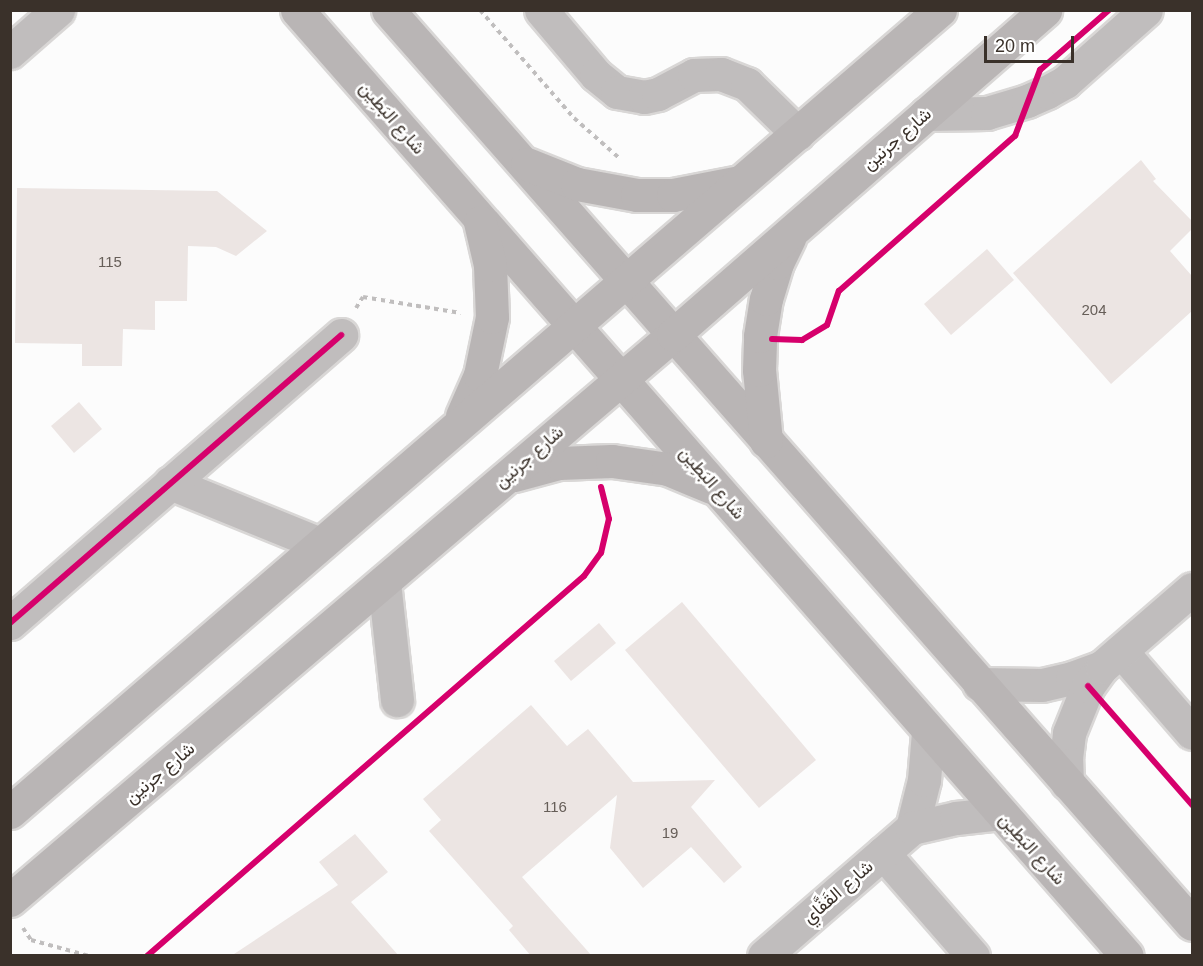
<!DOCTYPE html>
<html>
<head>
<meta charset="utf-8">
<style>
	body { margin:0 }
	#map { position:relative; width:1203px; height:966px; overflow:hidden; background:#fcfcfc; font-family:Arial,Vazirmatn,sans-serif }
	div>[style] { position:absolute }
	.building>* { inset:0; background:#ece5e3 }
	.path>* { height:4px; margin-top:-2px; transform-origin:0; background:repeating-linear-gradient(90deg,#c0bebe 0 4.5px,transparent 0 9px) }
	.roads { filter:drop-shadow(2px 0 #d9d7d6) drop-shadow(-2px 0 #d9d7d6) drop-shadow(0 2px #d9d7d6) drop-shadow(0 -2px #d9d7d6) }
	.minor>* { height:33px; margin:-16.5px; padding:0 16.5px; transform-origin:16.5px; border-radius:16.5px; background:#c0bdbd }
	.major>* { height:33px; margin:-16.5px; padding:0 16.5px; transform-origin:16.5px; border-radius:16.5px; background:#b9b5b5 }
	.cycleway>* { height:6px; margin:-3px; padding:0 3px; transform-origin:3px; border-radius:3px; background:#d6006c }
	span { translate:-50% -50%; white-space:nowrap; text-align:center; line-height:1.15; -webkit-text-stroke:5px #fff; paint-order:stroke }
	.number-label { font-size:15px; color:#665e58 }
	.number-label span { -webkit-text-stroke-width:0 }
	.street-label { font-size:18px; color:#3a312a }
	.frame { position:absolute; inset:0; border:12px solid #3a312a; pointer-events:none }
	.scale { position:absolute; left:984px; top:36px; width:90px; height:27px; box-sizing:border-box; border:3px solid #3a312a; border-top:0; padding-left:8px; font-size:18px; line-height:21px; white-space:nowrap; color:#3a312a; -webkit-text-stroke:4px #fff; paint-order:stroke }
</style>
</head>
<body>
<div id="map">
	<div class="building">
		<div style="clip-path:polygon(1141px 160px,1156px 179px,1153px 181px,1192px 221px,1192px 229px,1170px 251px,1192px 276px,1192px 311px,1111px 384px,1013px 273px)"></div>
		<div style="clip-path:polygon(17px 188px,217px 191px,267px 231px,236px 256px,216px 247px,188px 246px,187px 301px,155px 301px,155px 330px,123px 329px,122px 366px,82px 366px,82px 344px,15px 343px)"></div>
		<div style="clip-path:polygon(987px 249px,1014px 280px,951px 335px,924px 304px)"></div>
		<div style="clip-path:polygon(79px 402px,102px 429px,74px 453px,51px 426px)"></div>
		<div style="clip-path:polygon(682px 602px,816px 760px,759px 808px,625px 650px)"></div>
		<div style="clip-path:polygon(599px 623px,616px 643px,571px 681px,554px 661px)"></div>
		<div style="clip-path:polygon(531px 705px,567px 746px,588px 729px,633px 782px,715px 780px,691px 807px,742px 867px,724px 883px,691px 847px,643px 888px,610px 848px,617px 795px,522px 877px,592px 956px,531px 956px,509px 930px,513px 926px,429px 831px,441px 820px,423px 799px)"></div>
		<div style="clip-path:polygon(355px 834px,388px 872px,351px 902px,399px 956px,231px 956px,338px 885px,319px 862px)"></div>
	</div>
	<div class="path">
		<div style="left:480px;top:10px;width:143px;rotate:49deg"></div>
		<div style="left:574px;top:118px;width:60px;rotate:41.6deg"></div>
		<div style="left:356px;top:308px;width:13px;rotate:-58deg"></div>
		<div style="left:363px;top:297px;width:99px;rotate:9.3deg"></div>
		<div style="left:23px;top:928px;width:14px;rotate:56deg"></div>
		<div style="left:31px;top:940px;width:60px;rotate:15.4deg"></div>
	</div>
	<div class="roads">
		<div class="minor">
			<div style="left:541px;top:10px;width:85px;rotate:49.8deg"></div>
			<div style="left:596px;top:75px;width:27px;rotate:39deg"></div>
			<div style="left:617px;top:92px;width:27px;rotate:10deg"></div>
			<div style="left:644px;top:97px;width:14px;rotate:-12deg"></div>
			<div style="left:658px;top:94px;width:41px;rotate:-27.8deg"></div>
			<div style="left:694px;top:75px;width:27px;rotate:-2deg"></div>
			<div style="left:721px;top:74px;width:28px;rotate:21deg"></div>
			<div style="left:747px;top:84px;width:71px;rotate:44.4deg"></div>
			<div style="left:10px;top:52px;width:64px;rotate:-41.2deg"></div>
			<div style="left:926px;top:114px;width:61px;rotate:-0.9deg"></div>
			<div style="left:987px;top:113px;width:42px;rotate:-16.7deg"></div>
			<div style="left:1027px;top:101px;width:22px;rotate:-24deg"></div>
			<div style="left:1047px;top:92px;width:21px;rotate:-29deg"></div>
			<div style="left:1065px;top:82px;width:108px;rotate:-41.6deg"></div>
			<div style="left:170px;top:483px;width:162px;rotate:22.1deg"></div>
			<div style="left:384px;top:582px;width:119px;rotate:83.7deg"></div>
			<div style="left:10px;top:623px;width:439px;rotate:-41deg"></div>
			<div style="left:1121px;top:651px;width:108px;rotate:49.1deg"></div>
			<div style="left:979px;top:684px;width:63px;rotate:0.9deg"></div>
			<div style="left:1042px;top:685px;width:31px;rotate:-13deg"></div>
			<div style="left:1072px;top:678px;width:32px;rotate:-20deg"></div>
			<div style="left:1067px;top:783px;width:25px;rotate:-92deg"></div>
			<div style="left:1066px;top:758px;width:25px;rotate:-83deg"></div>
			<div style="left:1069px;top:733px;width:51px;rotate:-68deg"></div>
			<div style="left:1088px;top:686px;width:24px;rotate:-54deg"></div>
			<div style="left:1102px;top:667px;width:119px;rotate:-40.9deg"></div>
			<div style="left:912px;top:828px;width:49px;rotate:-76deg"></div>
			<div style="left:924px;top:780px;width:48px;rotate:-85.2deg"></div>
			<div style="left:883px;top:853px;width:137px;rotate:48.9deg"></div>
			<div style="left:764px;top:956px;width:196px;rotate:-40.9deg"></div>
			<div style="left:912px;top:828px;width:45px;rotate:-12.8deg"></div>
			<div style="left:956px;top:818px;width:45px;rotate:-6.3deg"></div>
		</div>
		<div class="major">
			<div style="left:297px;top:10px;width:1258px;rotate:48.74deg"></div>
			<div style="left:388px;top:10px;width:1217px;rotate:48.66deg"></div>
			<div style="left:527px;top:164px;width:54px;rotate:21.8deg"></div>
			<div style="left:577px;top:184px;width:61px;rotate:10.4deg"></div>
			<div style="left:637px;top:195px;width:36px"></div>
			<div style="left:673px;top:195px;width:67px;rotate:-11.1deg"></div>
			<div style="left:462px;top:416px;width:45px;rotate:-66.3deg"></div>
			<div style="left:480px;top:375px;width:59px;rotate:-78.3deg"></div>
			<div style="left:492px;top:317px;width:52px;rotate:-92.2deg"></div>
			<div style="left:490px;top:265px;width:44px;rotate:-103.1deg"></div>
			<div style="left:766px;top:441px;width:71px;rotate:-95.6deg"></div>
			<div style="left:759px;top:370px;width:34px;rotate:-88deg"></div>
			<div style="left:760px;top:336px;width:37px;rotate:-81deg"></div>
			<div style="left:766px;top:299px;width:38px;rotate:-73deg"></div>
			<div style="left:777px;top:263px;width:28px;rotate:-64deg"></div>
			<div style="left:514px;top:475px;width:47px;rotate:-14.9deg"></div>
			<div style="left:559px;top:463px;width:53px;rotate:-2.2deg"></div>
			<div style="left:612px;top:461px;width:57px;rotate:8.1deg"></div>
			<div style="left:668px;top:469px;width:47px;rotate:22.7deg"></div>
			<div style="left:10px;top:812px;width:1228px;rotate:-40.77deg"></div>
			<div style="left:10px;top:900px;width:871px;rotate:-40.44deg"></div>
			<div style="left:673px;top:335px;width:494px;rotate:-41.1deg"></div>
		</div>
	</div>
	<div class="cycleway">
		<div style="left:772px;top:339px;width:30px;rotate:2deg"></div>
		<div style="left:802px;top:340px;width:29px;rotate:-31deg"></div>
		<div style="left:827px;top:325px;width:36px;rotate:-71deg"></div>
		<div style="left:839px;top:291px;width:235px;rotate:-41.4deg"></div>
		<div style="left:1015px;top:136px;width:71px;rotate:-69.3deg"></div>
		<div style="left:1040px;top:70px;width:91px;rotate:-41deg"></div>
		<div style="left:10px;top:623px;width:439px;rotate:-41deg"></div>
		<div style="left:1088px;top:686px;width:158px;rotate:48.8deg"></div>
		<div style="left:147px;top:956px;width:579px;rotate:-41.01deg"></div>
		<div style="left:584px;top:576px;width:29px;rotate:-54deg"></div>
		<div style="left:601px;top:553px;width:35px;rotate:-77deg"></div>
		<div style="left:609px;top:519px;width:33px;rotate:-104deg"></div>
	</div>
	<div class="number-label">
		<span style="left:110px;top:262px">115</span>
		<span style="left:1094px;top:310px">204</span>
		<span style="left:555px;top:807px">116</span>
		<span style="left:670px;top:833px">19</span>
	</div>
	<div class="street-label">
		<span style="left:392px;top:118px;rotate:49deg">شارع البَطِين</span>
		<span style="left:897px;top:139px;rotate:-41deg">شارع جرنين</span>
		<span style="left:529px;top:457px;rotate:-41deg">شارع جرنين</span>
		<span style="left:712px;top:483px;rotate:49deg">شارع البَطِين</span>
		<span style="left:160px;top:773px;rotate:-40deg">شارع جرنين</span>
		<span style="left:1032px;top:849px;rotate:48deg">شارع البَطِين</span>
		<span style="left:838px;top:892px;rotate:-41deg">شارع القَفَّاي</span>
	</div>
	<div class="frame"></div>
	<div class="scale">20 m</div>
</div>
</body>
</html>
